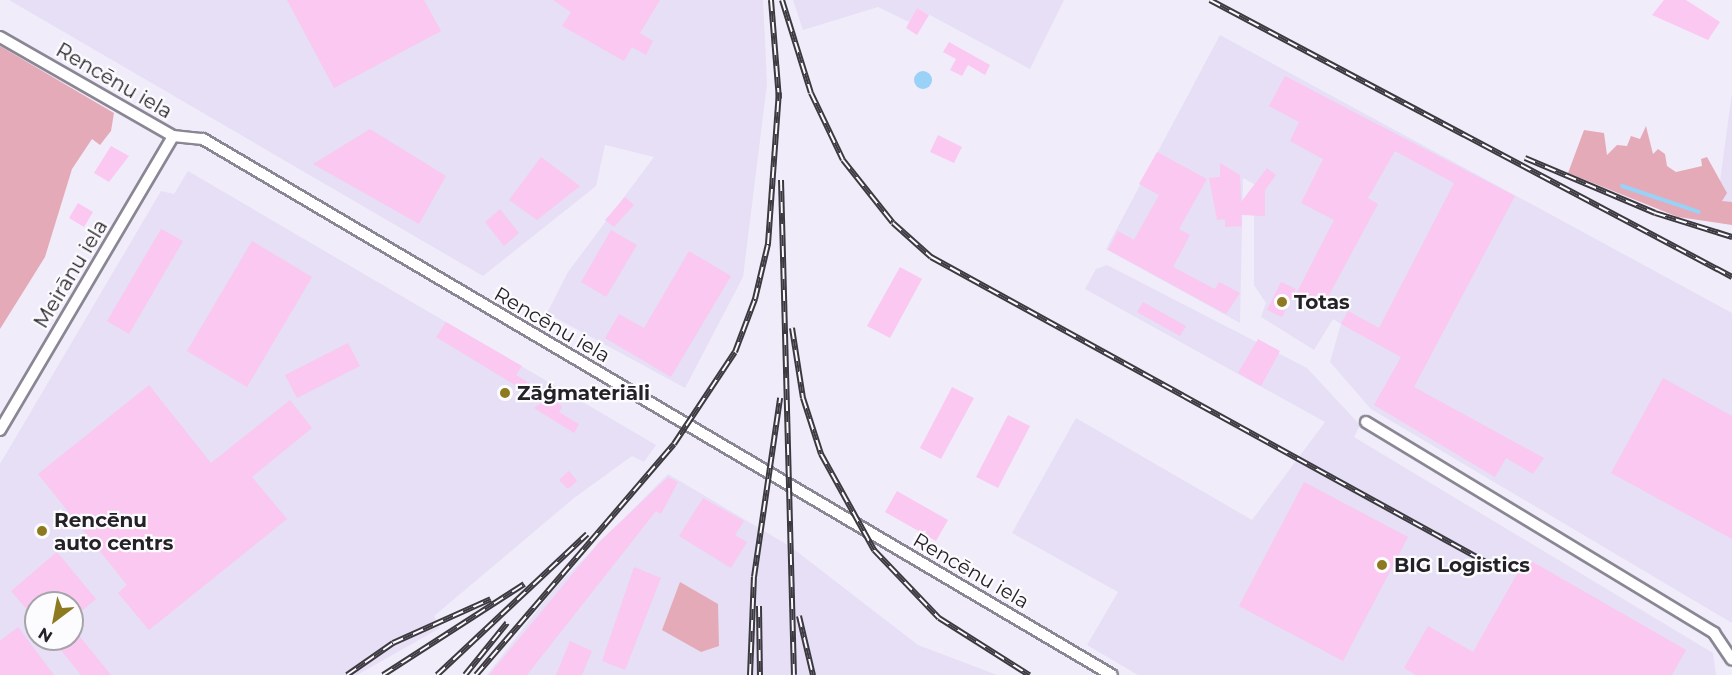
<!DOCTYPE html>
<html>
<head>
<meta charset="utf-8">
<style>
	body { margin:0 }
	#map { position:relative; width:1732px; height:675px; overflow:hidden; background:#f1ecfa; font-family:Montserrat,sans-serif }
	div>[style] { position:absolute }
	.built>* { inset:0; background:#e6dff5 }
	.green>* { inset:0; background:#e5aab8 }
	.water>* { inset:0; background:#9ad1f6 }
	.round { border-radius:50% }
	.stream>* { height:4px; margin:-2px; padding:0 2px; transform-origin:2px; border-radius:2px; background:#9ad1f6 }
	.building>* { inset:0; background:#fac8f1 }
	.roads { filter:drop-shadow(2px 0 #8a8693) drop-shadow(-2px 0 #8a8693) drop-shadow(0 2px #8a8693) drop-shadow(0 -2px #8a8693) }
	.street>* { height:10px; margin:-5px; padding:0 5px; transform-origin:5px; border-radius:5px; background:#fff }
	.rail>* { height:6px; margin-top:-3px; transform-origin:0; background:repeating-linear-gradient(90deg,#fcfbfe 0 11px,#3c3a40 0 22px); box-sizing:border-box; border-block:2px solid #3c3a40 }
	.dots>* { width:16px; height:16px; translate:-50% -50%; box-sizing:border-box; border:3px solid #fcfbfe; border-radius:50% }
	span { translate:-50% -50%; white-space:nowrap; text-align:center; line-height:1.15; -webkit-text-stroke:4.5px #fcfbfe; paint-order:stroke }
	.street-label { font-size:20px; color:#242227 }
	.poi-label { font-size:20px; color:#242227; font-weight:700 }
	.left { translate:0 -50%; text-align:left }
	.north { position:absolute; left:24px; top:591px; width:60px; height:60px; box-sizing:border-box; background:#fcfbfe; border:2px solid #a6a4a8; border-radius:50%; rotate:212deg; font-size:16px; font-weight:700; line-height:24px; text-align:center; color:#242227 }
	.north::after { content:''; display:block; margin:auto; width:21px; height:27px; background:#8d7a20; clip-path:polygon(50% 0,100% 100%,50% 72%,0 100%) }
</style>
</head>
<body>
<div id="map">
	<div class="built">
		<div style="clip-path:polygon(9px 0,763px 0,767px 84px,743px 277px,685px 388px,547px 313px,568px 272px,654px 157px,605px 145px,596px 186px,483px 276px)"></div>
		<div style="clip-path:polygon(793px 0,1064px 0,1030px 69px,917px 8px,909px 22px,878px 7px,803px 30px)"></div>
		<div style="clip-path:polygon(1220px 35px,1732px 313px,1732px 623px,1371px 409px,1330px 362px,1341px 324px,1333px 319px,1314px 350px,1261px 317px,1266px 303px,1254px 285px,1254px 184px,1243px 178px,1240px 323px,1106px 249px)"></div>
		<div style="clip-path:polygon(1732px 93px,1732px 207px,1717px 203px)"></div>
		<div style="clip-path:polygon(evenodd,188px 171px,656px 445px,644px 462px,632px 456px,574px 498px,434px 616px,440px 628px,357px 675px,0 675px,0 464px,161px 191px,174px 194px,188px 171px,36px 603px,72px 603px,72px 639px,36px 639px,36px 603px)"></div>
		<div style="clip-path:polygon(1107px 265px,1307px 368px,1360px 425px,1354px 437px,1713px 653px,1716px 675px,1138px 675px,1087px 645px,1118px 592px,1012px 533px,1076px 418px,1252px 520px,1325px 422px,1085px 289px,1096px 269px)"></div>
		<div style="clip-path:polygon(668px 474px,791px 547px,918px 645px,997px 675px,487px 675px,554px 589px)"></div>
	</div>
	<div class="green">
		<div style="clip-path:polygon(0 46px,114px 113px,111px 131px,100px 145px,92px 139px,72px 169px,45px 257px,0 329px)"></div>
		<div style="clip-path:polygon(1646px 126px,1653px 154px,1658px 149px,1665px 154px,1667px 166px,1676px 172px,1702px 166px,1701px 159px,1707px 157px,1727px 193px,1722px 201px,1732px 202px,1732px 225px,1678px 217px,1568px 173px,1584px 130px,1604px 133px,1607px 155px,1617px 145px,1627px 146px,1631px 136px,1640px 139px)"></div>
		<div style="clip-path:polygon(680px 582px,718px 604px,719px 646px,701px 652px,662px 630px)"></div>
	</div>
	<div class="water">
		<div class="round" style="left:914px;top:71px;width:18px;height:18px"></div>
	</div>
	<div class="stream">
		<div style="left:1622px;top:186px;width:81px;rotate:18.7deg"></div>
	</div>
	<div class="building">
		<div style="clip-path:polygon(287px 0,424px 0,441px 31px,334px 88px)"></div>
		<div style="clip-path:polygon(553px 0,660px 0,640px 33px,653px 41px,646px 55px,632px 47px,624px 61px,562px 26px,571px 12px)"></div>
		<div style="clip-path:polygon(1664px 0,1686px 0,1720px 22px,1708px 40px,1652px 15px)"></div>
		<div style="clip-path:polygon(917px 8px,929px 15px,917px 35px,906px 28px)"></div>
		<div style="clip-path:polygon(949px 42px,990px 65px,985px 75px,968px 65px,962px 76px,950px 70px,956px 59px,943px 52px)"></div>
		<div style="clip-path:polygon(1285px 76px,1515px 196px,1414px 387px,1544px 458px,1533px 474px,1506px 458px,1495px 477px,1374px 405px,1401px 357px,1341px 324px,1348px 311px,1379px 328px,1454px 183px,1395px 151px,1368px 198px,1378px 204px,1322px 308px,1296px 294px,1334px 220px,1301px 203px,1323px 159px,1290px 141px,1299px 122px,1269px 106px)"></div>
		<div style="clip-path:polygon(370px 129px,446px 176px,419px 224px,313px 164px)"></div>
		<div style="clip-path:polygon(938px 135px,962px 147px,954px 163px,930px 152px)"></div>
		<div style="clip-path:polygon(111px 146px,129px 156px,109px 182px,94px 173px)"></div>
		<div style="clip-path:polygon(1157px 152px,1207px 179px,1179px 229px,1190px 235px,1173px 267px,1215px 289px,1219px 282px,1240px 293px,1226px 314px,1108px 250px,1118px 231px,1134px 240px,1159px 195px,1139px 184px)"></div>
		<div style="clip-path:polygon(541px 157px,580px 186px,537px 220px,509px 200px)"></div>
		<div style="clip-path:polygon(1220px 163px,1240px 175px,1241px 202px,1267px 168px,1276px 175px,1265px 190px,1265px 216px,1241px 215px,1242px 226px,1225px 227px,1225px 219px,1217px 220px,1209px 178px,1220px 177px)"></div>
		<div style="clip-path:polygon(625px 197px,634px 205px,614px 227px,605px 220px)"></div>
		<div style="clip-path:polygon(78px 203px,93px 212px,84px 227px,69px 218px)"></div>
		<div style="clip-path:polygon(500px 209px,519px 233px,504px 246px,485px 222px)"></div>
		<div style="clip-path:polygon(161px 229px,183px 241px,129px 334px,107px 321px)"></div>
		<div style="clip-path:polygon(611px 230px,637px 245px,606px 297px,581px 282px)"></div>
		<div style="clip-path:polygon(252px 241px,312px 277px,247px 387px,187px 351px)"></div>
		<div style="clip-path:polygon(689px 251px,731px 276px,671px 377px,605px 338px,619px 314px,644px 328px)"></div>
		<div style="clip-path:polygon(900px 267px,922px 279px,890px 338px,867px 326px)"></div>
		<div style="clip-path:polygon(1281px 282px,1296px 289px,1282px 317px,1267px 310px)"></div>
		<div style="clip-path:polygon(1143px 302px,1186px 326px,1180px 336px,1137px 312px)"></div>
		<div style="clip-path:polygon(446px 322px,522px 366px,516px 375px,553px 398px,562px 407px,559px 412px,579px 424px,574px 433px,534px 408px,543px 402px,436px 337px)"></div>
		<div style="clip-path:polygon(1258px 339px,1280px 351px,1261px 386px,1238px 373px)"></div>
		<div style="clip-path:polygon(348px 343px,360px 366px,297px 398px,285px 375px)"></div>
		<div style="clip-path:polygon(1663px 378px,1732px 416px,1732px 539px,1611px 473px)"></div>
		<div style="clip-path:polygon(149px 385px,211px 463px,290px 400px,312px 428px,252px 477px,287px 519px,149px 630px,118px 593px,127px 585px,38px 474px)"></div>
		<div style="clip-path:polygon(952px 387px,974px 398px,941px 459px,920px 448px)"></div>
		<div style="clip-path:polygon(1008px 415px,1030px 426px,998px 488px,976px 477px)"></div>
		<div style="clip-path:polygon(569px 471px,577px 481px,568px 489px,559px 480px)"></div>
		<div style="clip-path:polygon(668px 477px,678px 482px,661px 514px,656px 511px,527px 675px,489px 675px,599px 542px)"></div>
		<div style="clip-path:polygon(1304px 482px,1408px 537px,1343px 661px,1239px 606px)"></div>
		<div style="clip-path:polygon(897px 491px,948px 520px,936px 541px,885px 512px)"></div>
		<div style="clip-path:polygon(703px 498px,744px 521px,735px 535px,747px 542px,731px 568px,679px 536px)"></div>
		<div style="clip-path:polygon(57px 552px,96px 599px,72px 619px,72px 603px,36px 603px,36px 620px,11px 591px)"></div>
		<div style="clip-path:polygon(1526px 558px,1686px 650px,1672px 675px,1416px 675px,1404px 668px,1428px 626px,1473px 652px)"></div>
		<div style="clip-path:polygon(634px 567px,661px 578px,625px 670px,602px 661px)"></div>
		<div style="clip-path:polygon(18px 627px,54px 675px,0 675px,0 641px)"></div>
		<div style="clip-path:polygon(72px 627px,111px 675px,81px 675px,52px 639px,72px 639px)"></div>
		<div style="clip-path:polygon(570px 641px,592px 651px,582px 675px,556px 675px)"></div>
	</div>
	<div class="roads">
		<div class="street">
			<div style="left:0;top:37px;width:199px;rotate:29.8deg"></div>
			<div style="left:173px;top:136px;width:30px;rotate:6deg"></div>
			<div style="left:203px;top:139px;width:1055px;rotate:30.53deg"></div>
			<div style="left:1366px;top:422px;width:407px;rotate:31.2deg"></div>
			<div style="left:1714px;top:633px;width:32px;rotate:56deg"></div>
			<div style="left:0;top:430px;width:341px;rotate:-59.5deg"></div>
		</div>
	</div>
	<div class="rail">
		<div style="left:771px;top:0;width:99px;rotate:85.4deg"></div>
		<div style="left:782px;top:0;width:97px;rotate:72.7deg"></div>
		<div style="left:811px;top:93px;width:74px;rotate:64.5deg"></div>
		<div style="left:843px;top:160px;width:80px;rotate:51.6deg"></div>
		<div style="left:893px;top:223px;width:51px;rotate:41.8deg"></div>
		<div style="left:931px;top:257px;width:652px;rotate:28.81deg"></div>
		<div style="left:1210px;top:0;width:591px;rotate:27.95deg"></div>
		<div style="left:1525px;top:158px;width:141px;rotate:22.9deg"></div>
		<div style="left:1655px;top:213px;width:81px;rotate:17.3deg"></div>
		<div style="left:781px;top:180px;width:495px;rotate:88.5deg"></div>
		<div style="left:792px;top:328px;width:71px;rotate:81.1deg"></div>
		<div style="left:803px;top:398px;width:59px;rotate:72.2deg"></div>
		<div style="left:821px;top:454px;width:110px;rotate:61.1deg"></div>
		<div style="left:874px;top:550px;width:94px;rotate:46.3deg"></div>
		<div style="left:939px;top:618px;width:107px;rotate:32.3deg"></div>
		<div style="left:759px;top:606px;width:69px;rotate:89.2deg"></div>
		<div style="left:799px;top:616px;width:61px;rotate:76.7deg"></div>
		<div style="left:347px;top:675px;width:56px;rotate:-34.8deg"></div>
		<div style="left:393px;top:643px;width:107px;rotate:-24.2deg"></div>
		<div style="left:383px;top:675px;width:168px;rotate:-32.8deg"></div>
		<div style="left:437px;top:675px;width:206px;rotate:-43.2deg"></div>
		<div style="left:465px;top:675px;width:67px;rotate:-51.1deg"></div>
		<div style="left:476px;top:675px;width:304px;rotate:-49.4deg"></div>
		<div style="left:674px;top:444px;width:110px;rotate:-56.5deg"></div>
		<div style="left:735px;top:352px;width:57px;rotate:-69.3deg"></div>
		<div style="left:755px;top:299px;width:57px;rotate:-76.7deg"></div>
		<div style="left:768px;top:244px;width:152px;rotate:-85.9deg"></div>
		<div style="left:750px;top:675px;width:98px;rotate:-87.7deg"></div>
		<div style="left:754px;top:577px;width:181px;rotate:-81.7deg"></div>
	</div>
	<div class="dots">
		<div style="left:1282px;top:302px;background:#8d7a20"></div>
		<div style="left:505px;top:393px;background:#8d7a20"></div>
		<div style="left:42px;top:531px;background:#8d7a20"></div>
		<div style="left:1382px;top:565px;background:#8d7a20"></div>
	</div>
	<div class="street-label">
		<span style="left:114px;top:81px;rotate:30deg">Rencēnu iela</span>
		<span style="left:71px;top:274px;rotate:-59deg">Meirānu iela</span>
		<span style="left:552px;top:325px;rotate:30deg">Rencēnu iela</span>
		<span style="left:971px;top:571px;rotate:30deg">Rencēnu iela</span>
	</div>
	<div class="poi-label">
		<span class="left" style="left:1294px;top:302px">Totas</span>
		<span class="left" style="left:517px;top:393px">Zāģmateriāli</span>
		<span class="left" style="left:54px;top:532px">Rencēnu<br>auto centrs</span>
		<span class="left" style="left:1394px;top:565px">BIG Logistics</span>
	</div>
	<div class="north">N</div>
</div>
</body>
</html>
